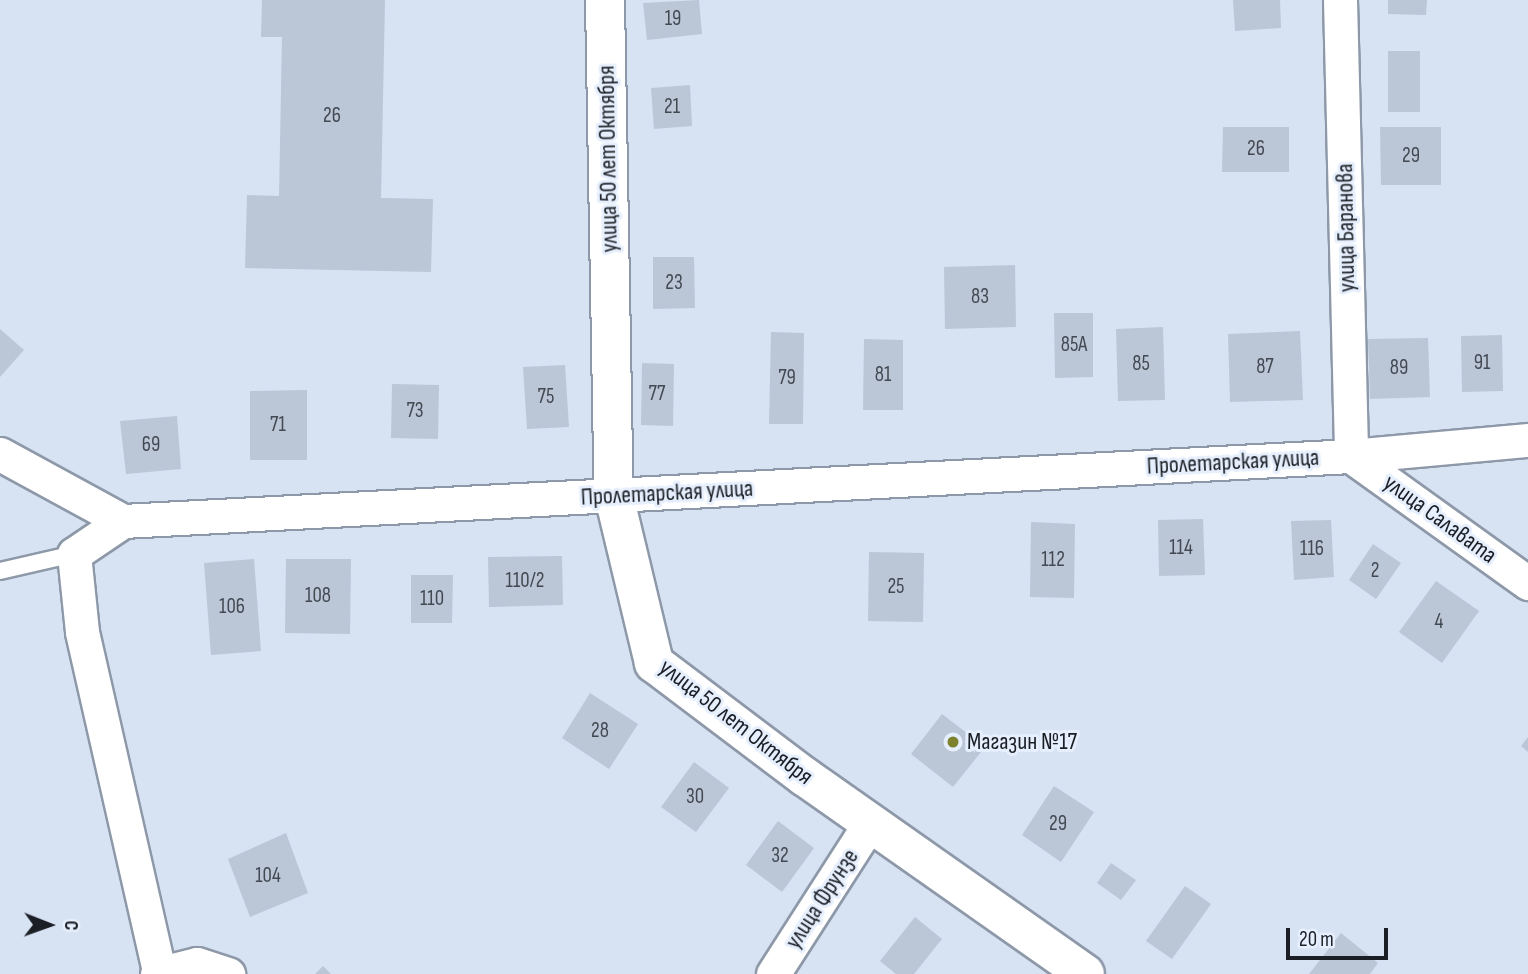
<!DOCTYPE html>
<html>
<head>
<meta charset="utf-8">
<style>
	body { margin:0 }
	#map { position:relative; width:1528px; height:974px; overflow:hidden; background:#d7e2f3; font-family:"Sofia Sans Condensed",sans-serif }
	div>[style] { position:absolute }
	.building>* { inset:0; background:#bbc6d7 }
	.roads { filter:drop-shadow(2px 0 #8d98a8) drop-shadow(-2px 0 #8d98a8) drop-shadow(0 2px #8d98a8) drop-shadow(0 -2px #8d98a8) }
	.lane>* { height:16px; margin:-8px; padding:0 8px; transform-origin:8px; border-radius:8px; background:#fff }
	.street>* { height:33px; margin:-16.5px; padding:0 16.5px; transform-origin:16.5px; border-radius:16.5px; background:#fff }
	.secondary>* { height:38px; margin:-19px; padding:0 19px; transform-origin:19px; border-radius:19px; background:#fff }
	.dots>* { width:19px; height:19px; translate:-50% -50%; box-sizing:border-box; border:4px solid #e6effd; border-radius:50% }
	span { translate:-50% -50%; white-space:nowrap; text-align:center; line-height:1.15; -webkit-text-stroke:6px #e6effd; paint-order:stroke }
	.number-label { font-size:21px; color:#434952 }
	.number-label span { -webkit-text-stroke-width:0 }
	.street-label { font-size:24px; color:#1b1f25 }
	.poi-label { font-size:24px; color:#1b1f25 }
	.left { translate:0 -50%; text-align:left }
	.north { position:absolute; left:14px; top:890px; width:70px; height:70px; -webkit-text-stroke:5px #e6effd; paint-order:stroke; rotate:91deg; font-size:19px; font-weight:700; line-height:28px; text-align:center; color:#1b1f25 }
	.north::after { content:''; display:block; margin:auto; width:24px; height:32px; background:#1b1f25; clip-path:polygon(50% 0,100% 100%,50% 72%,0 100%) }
	.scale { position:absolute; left:1286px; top:928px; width:102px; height:32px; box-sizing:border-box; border:4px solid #1b1f25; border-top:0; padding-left:9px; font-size:21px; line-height:24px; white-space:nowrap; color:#1b1f25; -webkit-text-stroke:5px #e6effd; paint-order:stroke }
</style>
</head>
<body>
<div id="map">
	<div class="building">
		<div style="clip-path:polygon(262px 0,385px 0,381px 198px,433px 199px,431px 272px,245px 268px,247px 195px,279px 196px,282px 37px,261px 37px)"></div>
		<div style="clip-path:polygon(699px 0,702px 34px,647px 40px,643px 3px)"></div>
		<div style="clip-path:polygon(1233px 0,1280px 0,1281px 28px,1235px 31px)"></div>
		<div style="clip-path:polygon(1388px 0,1427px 0,1426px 15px,1388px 14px)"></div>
		<div style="clip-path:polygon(1388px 51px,1420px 51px,1420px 112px,1388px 112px)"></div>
		<div style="clip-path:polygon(690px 85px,692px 126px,654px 129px,651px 88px)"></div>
		<div style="clip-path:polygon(1223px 127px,1289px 127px,1289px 172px,1222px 172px)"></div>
		<div style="clip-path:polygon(1380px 127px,1441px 127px,1441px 185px,1381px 185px)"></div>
		<div style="clip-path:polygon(653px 257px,694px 257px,695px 308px,653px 309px)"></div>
		<div style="clip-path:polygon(1015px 265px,1016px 327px,945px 329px,944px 267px)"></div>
		<div style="clip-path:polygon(1054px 313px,1093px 313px,1093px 377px,1055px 378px)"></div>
		<div style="clip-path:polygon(1163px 327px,1165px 400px,1118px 401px,1116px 329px)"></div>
		<div style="clip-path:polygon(0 329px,24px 350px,0 377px)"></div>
		<div style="clip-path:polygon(1300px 331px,1303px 400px,1230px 402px,1228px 334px)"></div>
		<div style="clip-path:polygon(771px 332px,804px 333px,803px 424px,769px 424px)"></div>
		<div style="clip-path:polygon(1502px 335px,1503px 391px,1462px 392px,1461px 336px)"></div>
		<div style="clip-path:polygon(1428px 338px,1430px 397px,1370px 399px,1368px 339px)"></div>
		<div style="clip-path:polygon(864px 339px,903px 340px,903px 410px,863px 410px)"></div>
		<div style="clip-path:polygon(642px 363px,674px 364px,673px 426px,641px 425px)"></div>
		<div style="clip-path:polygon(565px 365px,569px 427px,527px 429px,523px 367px)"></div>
		<div style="clip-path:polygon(392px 384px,439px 385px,438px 439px,391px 438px)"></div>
		<div style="clip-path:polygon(307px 390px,307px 460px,250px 460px,250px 391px)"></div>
		<div style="clip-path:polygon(177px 416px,181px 469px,126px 474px,120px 421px)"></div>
		<div style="clip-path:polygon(1203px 519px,1205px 575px,1159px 576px,1158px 520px)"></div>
		<div style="clip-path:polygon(1331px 520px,1334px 577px,1294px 580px,1291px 521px)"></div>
		<div style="clip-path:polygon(1031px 522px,1075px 524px,1074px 598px,1030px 597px)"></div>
		<div style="clip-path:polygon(1373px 544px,1401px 563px,1376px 599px,1349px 580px)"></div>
		<div style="clip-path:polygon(869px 552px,924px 553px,923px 622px,868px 621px)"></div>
		<div style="clip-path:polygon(562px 556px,563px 605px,489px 607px,488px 557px)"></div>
		<div style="clip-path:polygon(254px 559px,261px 651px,211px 655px,204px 563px)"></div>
		<div style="clip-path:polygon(286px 559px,351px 559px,350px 634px,285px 633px)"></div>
		<div style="clip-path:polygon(411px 575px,453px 575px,452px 623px,411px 623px)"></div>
		<div style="clip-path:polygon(1436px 581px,1479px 611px,1442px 663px,1399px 632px)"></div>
		<div style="clip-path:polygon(590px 693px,638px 724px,609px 769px,562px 738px)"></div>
		<div style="clip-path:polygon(942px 714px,985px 747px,953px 787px,911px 754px)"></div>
		<div style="clip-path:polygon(1528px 737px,1528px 752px,1521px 746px)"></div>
		<div style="clip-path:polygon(694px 762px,729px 788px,696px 832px,661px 807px)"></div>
		<div style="clip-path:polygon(1054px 786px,1094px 812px,1061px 862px,1022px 835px)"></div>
		<div style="clip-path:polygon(778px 821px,814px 848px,782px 892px,746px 865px)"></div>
		<div style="clip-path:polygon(286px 833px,308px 893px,250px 917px,228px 859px)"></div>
		<div style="clip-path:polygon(1111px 863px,1136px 880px,1121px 900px,1097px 883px)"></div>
		<div style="clip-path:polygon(1185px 886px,1211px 904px,1172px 959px,1146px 941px)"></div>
		<div style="clip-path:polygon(915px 917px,942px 939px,914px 974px,896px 974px,880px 961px)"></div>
		<div style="clip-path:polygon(1341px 933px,1378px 963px,1370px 974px,1309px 974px)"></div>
		<div style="clip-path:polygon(323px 966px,331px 974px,315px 974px)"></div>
	</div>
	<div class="roads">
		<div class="lane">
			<div style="left:0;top:571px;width:76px;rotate:-12.9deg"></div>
		</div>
		<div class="street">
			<div style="left:1340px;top:0;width:456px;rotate:88.6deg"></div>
			<div style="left:0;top:454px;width:140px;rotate:28.6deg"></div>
			<div style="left:123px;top:521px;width:1230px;rotate:-3.03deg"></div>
			<div style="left:1351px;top:456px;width:178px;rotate:-5.2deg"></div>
			<div style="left:1351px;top:456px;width:218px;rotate:35.7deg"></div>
			<div style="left:123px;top:521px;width:59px;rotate:146deg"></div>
			<div style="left:74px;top:554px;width:78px;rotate:84.1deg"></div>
			<div style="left:82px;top:632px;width:347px;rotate:77.2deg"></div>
			<div style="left:157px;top:974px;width:41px;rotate:-14deg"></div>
			<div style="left:197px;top:964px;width:33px;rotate:18deg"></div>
			<div style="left:773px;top:974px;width:179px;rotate:-57.3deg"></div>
		</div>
		<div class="secondary">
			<div style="left:605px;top:0;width:496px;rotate:89deg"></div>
			<div style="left:614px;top:496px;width:172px;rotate:76.5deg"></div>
			<div style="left:654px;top:663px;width:189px;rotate:37.1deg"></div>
			<div style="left:805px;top:777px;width:342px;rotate:35.1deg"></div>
		</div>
	</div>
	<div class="dots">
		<div style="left:953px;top:742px;background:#7d822d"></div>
	</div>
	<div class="number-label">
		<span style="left:673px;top:19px">19</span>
		<span style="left:672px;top:107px">21</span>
		<span style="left:332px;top:116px">26</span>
		<span style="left:1256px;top:149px">26</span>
		<span style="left:1411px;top:156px">29</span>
		<span style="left:674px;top:283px">23</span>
		<span style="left:980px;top:297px">83</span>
		<span style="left:1074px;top:345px">85А</span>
		<span style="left:1482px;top:363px">91</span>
		<span style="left:1141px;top:364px">85</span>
		<span style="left:1265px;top:367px">87</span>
		<span style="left:1399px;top:368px">89</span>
		<span style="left:883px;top:375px">81</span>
		<span style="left:787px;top:378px">79</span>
		<span style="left:657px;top:394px">77</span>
		<span style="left:546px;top:397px">75</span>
		<span style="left:415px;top:411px">73</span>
		<span style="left:278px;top:425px">71</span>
		<span style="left:151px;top:445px">69</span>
		<span style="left:1181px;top:548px">114</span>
		<span style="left:1312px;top:549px">116</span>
		<span style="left:1053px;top:560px">112</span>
		<span style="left:1375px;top:571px">2</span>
		<span style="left:525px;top:581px">110/2</span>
		<span style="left:896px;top:587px">25</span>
		<span style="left:318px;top:596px">108</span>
		<span style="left:432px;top:599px">110</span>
		<span style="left:232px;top:607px">106</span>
		<span style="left:1439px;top:622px">4</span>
		<span style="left:600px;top:731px">28</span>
		<span style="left:695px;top:797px">30</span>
		<span style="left:1058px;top:824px">29</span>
		<span style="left:780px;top:856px">32</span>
		<span style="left:268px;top:876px">104</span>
	</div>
	<div class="street-label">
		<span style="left:608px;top:159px;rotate:-91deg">улица 50 лет Октября</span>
		<span style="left:1346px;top:228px;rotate:-91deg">улица Баранова</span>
		<span style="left:1233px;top:462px;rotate:-3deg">Пролетарская улица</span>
		<span style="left:667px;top:493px;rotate:-3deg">Пролетарская улица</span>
		<span style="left:1440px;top:519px;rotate:36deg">улица Салавата</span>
		<span style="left:736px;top:722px;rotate:38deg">улица 50 лет Октября</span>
		<span style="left:822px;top:899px;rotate:-57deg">улица Фрунзе</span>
	</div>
	<div class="poi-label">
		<span class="left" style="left:967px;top:742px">Магазин №17</span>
	</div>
	<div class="north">С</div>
	<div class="scale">20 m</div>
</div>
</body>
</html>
